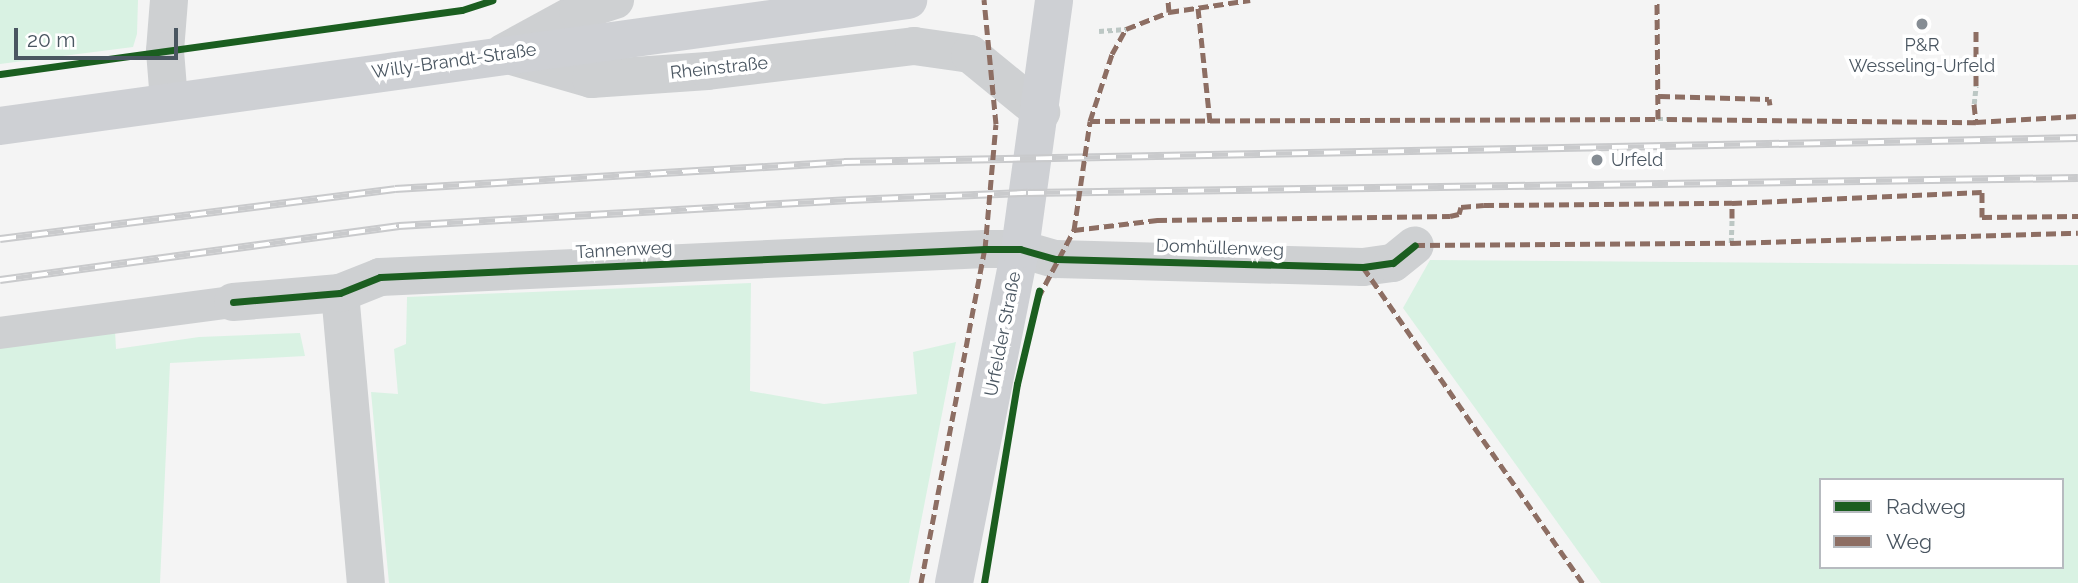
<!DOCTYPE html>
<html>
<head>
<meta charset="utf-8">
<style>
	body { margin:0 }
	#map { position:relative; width:2078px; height:583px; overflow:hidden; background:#f4f4f4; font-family:Raleway,sans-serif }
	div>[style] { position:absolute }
	.green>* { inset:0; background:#d9f2e3 }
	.path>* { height:4.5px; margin-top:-2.25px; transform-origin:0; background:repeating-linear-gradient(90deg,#bcc7c4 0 5px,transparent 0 8.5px) }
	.lane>* { height:32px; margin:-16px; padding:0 16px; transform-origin:16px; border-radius:16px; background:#ced0d2 }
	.street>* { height:38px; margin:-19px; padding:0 19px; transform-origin:19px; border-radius:19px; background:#ced0d2 }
	.secondary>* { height:38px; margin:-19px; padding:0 19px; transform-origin:19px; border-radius:19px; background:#ced0d4 }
	.rail>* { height:8px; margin-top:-4px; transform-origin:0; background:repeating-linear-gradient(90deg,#fff 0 16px,#c9cacc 0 32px); box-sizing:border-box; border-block:2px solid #c9cacc }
	.quiet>* { height:5px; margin-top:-2.5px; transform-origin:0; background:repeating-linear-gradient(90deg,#8d6e63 0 10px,transparent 0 15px) }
	.cycleway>* { height:7px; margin:-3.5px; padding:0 3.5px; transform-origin:3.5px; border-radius:3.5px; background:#1b5e20 }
	.dots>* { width:19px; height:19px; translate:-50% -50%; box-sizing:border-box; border:4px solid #fff; border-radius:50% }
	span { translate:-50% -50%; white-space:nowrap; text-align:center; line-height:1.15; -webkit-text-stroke:7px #fff; paint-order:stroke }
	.poi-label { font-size:18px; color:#4a5661 }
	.left { translate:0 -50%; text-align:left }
	.street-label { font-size:18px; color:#4a5661 }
	.legend { position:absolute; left:1819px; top:478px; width:245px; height:91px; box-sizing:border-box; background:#fff; border:2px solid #b7bbc0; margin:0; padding:9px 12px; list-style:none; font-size:21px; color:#4a5661 }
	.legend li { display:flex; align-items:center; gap:14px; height:35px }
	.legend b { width:35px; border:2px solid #b7bbc0 }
	.scale { position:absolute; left:14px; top:28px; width:164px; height:32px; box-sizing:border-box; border:4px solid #4a5661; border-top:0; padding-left:9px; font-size:21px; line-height:24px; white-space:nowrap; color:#4a5661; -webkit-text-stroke:5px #fff; paint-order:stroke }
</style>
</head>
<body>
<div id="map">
	<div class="green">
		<div style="clip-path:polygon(0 0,138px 0,137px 34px,133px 47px,0 64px)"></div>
		<div style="clip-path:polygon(evenodd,1430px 260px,2078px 265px,2078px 583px,1601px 583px,1403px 308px,1430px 260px,1821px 480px,2062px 480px,2062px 567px,1821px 567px,1821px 480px)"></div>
		<div style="clip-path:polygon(751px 283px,750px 391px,824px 404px,917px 394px,913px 352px,956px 342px,909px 583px,389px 583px,371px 392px,398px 394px,394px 349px,406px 344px,407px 297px)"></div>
		<div style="clip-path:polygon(115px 331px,116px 349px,199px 337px,300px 333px,305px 356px,170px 363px,160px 583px,0 583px,0 348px)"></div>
	</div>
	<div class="path">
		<div style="left:1099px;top:31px;width:27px;rotate:-4deg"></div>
		<div style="left:1974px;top:104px;width:18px;rotate:-84deg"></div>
		<div style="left:1658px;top:119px;width:9px"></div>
		<div style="left:1731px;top:243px;width:25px;rotate:-88deg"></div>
	</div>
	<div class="lane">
		<div style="left:0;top:333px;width:235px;rotate:-7.6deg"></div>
	</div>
	<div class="street">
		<div style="left:169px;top:0;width:51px;rotate:94.5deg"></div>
		<div style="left:165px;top:51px;width:50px;rotate:85.4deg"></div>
		<div style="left:503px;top:53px;width:85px;rotate:-28.7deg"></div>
		<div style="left:578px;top:12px;width:39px;rotate:-18deg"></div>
		<div style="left:505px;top:54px;width:90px;rotate:16.2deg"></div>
		<div style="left:591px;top:79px;width:117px;rotate:-3.9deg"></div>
		<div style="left:708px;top:71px;width:208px;rotate:-6.9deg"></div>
		<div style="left:914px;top:46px;width:57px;rotate:8.1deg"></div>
		<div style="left:970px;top:54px;width:92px;rotate:39.2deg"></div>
		<div style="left:340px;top:293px;width:291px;rotate:84.9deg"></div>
		<div style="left:233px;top:302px;width:107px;rotate:-4.8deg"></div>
		<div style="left:340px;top:293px;width:43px;rotate:-21.8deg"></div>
		<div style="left:380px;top:277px;width:606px;rotate:-2.65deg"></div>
		<div style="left:985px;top:249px;width:35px"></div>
		<div style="left:1020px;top:249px;width:37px;rotate:16deg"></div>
		<div style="left:1056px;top:259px;width:307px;rotate:1.5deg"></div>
		<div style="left:1363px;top:267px;width:30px;rotate:-8deg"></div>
		<div style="left:1393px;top:263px;width:28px;rotate:-39deg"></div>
	</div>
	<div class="secondary">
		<div style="left:0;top:126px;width:917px;rotate:-7.9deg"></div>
		<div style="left:954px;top:583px;width:340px;rotate:-78.8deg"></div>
		<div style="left:1020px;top:249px;width:251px;rotate:-82.2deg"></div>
	</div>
	<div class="rail">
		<div style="left:0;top:239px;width:398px;rotate:-7.2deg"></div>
		<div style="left:395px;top:189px;width:450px;rotate:-3.4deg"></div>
		<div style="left:844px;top:162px;width:1234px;rotate:-1.11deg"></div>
		<div style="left:0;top:280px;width:403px;rotate:-7.7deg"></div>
		<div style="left:399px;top:226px;width:452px;rotate:-3.3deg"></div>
		<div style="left:850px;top:200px;width:178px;rotate:-2.3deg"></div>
		<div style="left:1028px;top:193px;width:1050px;rotate:-0.82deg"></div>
	</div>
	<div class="quiet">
		<div style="left:1198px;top:8px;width:115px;rotate:84deg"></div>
		<div style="left:1169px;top:12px;width:82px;rotate:-8.4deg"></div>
		<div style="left:1976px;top:86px;width:56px;rotate:-90deg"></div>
		<div style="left:1660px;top:96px;width:109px;rotate:1.6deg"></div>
		<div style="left:1769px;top:99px;width:6px;rotate:81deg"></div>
		<div style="left:1974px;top:104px;width:18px;rotate:84deg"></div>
		<div style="left:1667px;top:119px;width:309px;rotate:0.6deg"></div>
		<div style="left:1976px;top:122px;width:102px;rotate:-3.4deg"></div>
		<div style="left:1090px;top:121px;width:568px;rotate:-0.2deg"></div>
		<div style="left:1658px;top:119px;width:119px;rotate:-90.5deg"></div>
		<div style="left:1732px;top:218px;width:15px;rotate:-90deg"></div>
		<div style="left:1074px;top:230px;width:84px;rotate:-6.9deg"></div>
		<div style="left:1157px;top:220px;width:293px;rotate:-0.8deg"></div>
		<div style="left:1450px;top:216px;width:9px;rotate:-13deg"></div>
		<div style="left:1459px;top:214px;width:7px;rotate:-74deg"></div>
		<div style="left:1461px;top:207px;width:23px;rotate:-5deg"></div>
		<div style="left:1484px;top:205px;width:248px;rotate:-0.5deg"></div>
		<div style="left:1732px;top:203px;width:250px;rotate:-2.5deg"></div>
		<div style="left:1982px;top:192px;width:25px;rotate:90deg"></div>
		<div style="left:1982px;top:217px;width:96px;rotate:-0.6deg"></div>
		<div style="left:1415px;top:245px;width:316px;rotate:-0.4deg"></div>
		<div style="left:1731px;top:243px;width:347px;rotate:-1.7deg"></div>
		<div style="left:1363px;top:267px;width:385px;rotate:55.2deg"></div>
		<div style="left:1038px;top:298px;width:77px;rotate:-62.1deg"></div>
		<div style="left:1074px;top:230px;width:110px;rotate:-81.6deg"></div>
		<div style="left:1090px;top:121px;width:71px;rotate:-71.8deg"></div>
		<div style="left:1112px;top:54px;width:29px;rotate:-61deg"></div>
		<div style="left:1126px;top:29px;width:46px;rotate:-21.6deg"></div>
		<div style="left:1169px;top:12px;width:12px;rotate:-95deg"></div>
		<div style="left:921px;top:583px;width:340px;rotate:-79.2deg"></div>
		<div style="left:985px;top:249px;width:125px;rotate:-85deg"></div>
		<div style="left:996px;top:124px;width:125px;rotate:-95.5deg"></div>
	</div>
	<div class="cycleway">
		<div style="left:0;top:74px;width:466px;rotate:-7.9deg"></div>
		<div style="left:462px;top:10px;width:32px;rotate:-18deg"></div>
		<div style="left:233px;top:302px;width:107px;rotate:-4.8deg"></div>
		<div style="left:340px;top:293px;width:43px;rotate:-21.8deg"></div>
		<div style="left:380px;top:277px;width:606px;rotate:-2.65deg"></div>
		<div style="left:985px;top:249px;width:35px"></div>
		<div style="left:1020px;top:249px;width:37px;rotate:16deg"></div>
		<div style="left:1056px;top:259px;width:307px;rotate:1.5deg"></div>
		<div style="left:1363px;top:267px;width:30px;rotate:-8deg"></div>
		<div style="left:1393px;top:263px;width:28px;rotate:-39deg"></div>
		<div style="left:984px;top:583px;width:202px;rotate:-80.6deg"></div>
		<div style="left:1017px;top:384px;width:96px;rotate:-76.7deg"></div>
	</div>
	<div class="dots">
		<div style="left:1922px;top:24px;background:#868d94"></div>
		<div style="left:1597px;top:160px;background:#868d94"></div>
	</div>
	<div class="poi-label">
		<span style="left:1922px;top:56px">P&amp;R<br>Wesseling-Urfeld</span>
		<span class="left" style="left:1611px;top:160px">Urfeld</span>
	</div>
	<div class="street-label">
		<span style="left:454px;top:61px;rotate:-8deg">Willy-Brandt-Straße</span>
		<span style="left:719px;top:68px;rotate:-6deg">Rheinstraße</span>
		<span style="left:1220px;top:248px;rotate:2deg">Domhüllenweg</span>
		<span style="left:624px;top:250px;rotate:-3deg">Tannenweg</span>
		<span style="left:1003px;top:334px;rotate:-79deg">Urfelder Straße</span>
	</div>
	<ul class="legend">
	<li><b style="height:9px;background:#1b5e20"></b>Radweg</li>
	<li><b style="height:9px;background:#8d6e63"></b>Weg</li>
	</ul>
	<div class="scale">20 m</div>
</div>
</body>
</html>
